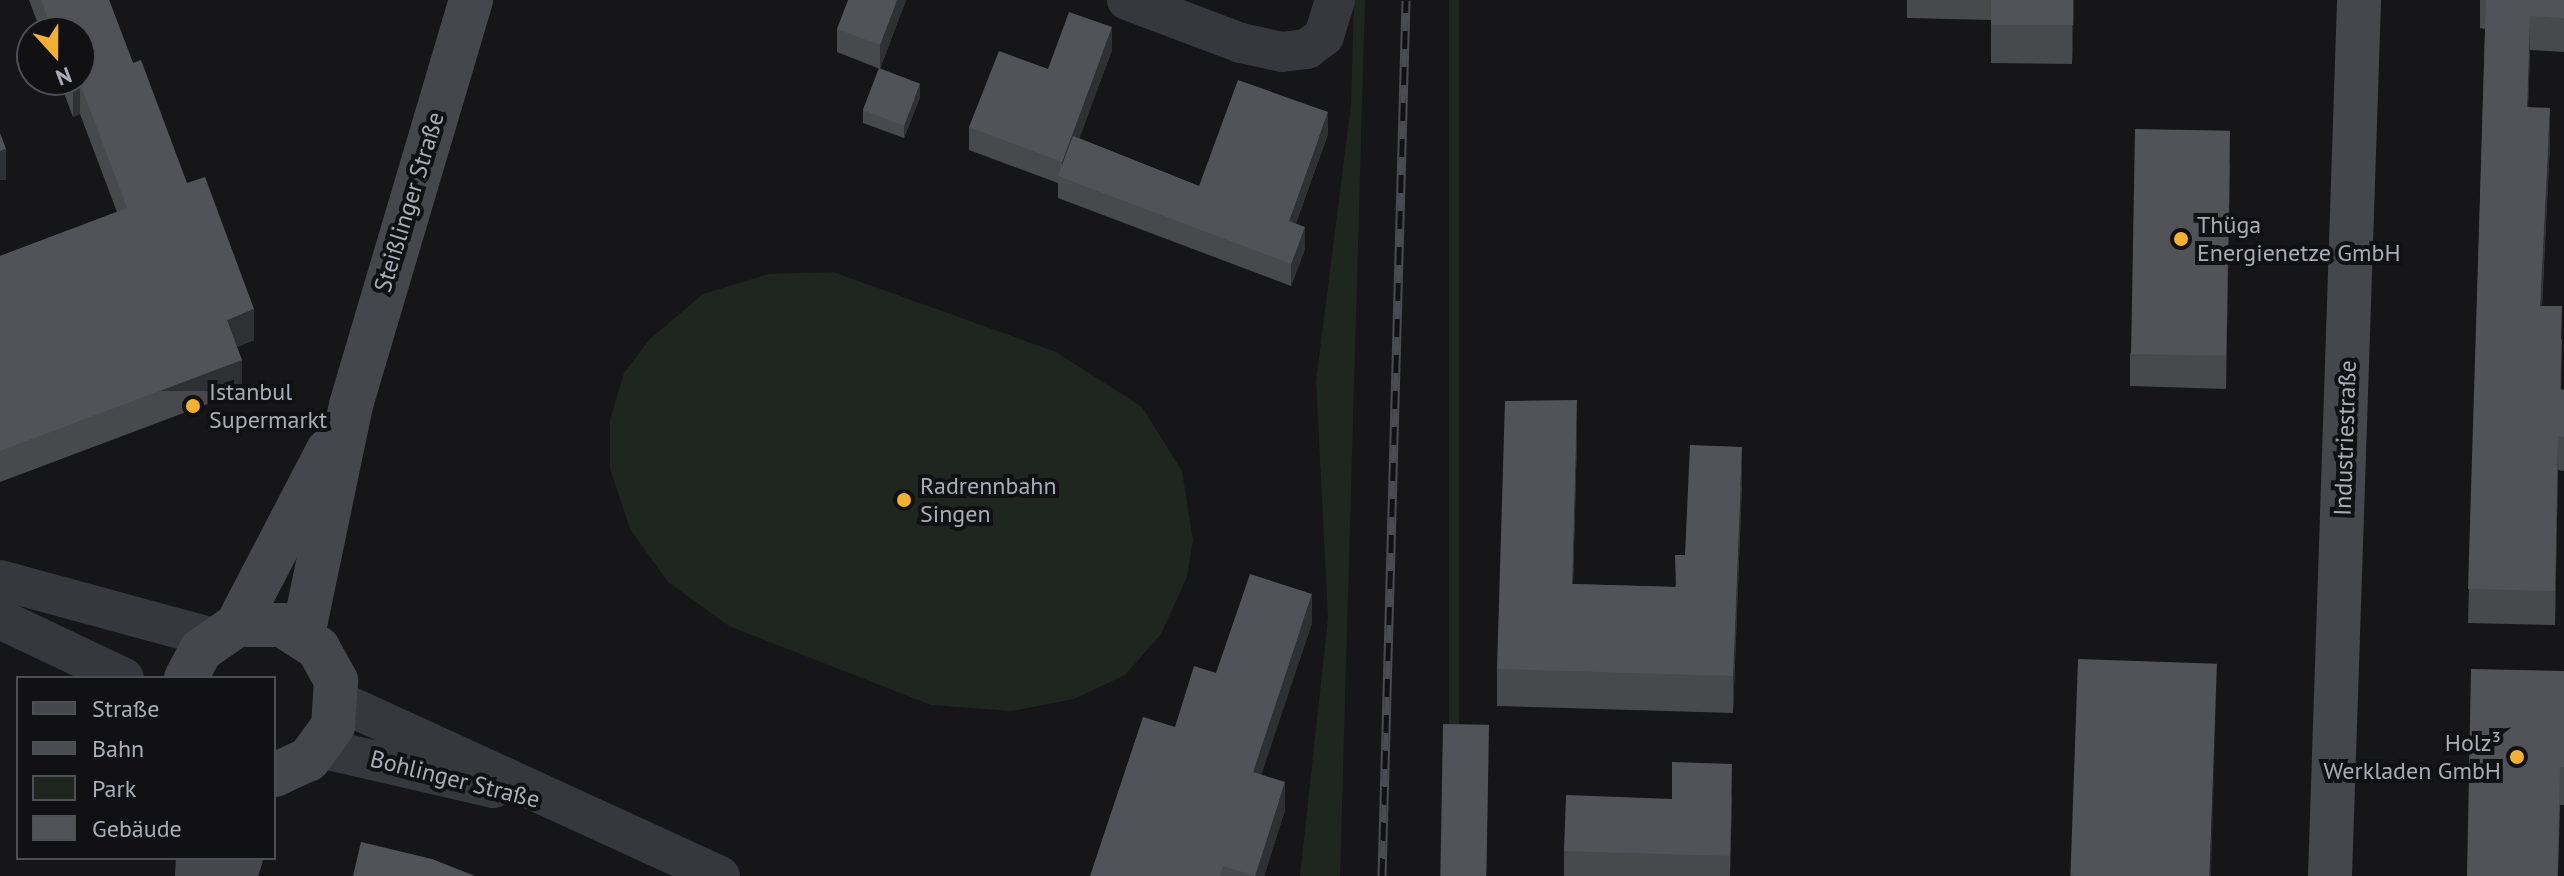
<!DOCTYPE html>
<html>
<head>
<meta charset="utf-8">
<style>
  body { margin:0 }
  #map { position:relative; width:2564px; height:876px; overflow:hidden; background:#161618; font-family:"PT Sans",sans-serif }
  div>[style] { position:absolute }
  .green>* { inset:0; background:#1e261f; transform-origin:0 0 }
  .street>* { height:40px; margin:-20px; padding:0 20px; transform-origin:20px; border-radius:20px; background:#37383d }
  .secondary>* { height:44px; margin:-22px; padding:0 22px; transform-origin:22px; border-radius:22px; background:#45474d }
  .rail>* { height:9px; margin-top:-4.5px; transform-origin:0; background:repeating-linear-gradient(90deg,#111113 0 18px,#4a4c52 0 36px); box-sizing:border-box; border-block:2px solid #4a4c52 }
  .wall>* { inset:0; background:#47494d }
  .shaded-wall>* { inset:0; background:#2f3033; transform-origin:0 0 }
  .building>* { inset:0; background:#525359; transform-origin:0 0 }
  .dots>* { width:22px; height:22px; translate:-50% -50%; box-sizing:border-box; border:4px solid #111113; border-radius:50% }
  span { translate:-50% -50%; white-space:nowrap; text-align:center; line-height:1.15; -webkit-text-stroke:8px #111113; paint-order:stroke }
  .street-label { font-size:24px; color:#a8adb8 }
  .poi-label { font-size:24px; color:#a8adb8 }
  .left { translate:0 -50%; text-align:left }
  .right { translate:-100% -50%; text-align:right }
  .legend { position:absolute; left:16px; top:676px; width:260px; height:184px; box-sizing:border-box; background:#111113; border:2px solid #4d4f55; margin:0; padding:10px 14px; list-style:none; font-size:24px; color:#a8adb8 }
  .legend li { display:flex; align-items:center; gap:16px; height:40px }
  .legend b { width:40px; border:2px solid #4d4f55 }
  .north { position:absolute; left:16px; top:16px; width:80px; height:80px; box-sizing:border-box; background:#111113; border:2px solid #4d4f55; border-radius:50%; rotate:159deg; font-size:22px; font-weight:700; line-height:32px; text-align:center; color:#a8adb8 }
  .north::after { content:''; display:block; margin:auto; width:28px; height:36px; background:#f2b134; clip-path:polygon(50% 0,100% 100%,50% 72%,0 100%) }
</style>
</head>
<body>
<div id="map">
  <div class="green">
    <i style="clip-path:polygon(1354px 0,1365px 0,1340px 876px,1300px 876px,1328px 618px,1316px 381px,1351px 105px)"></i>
    <i style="left:1449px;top:0;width:10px;height:876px"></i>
    <i style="clip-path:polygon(833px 272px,1056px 352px,1142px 407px,1182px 471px,1193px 540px,1187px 577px,1161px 634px,1125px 675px,1074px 699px,1012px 711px,931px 705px,729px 626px,668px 582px,630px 529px,610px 469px,610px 420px,624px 373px,650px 339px,703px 294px,769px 274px)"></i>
  </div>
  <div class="street">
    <i style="left:1127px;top:0;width:122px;rotate:20.7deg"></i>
    <i style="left:1241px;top:43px;width:42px;rotate:12.4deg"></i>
    <i style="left:1282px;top:52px;width:25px;rotate:-7deg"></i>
    <i style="left:1307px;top:49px;width:21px;rotate:-37deg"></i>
    <i style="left:1324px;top:36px;width:38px;rotate:-73deg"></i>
    <i style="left:0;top:580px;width:221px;rotate:15.2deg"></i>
    <i style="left:0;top:619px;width:137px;rotate:25.4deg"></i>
    <i style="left:338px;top:701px;width:420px;rotate:24.6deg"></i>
    <i style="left:320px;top:748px;width:178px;rotate:13deg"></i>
  </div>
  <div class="secondary">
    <i style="left:237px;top:625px;width:197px;rotate:-62.5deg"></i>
    <i style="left:303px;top:635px;width:235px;rotate:-78.2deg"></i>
    <i style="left:351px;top:405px;width:422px;rotate:-73.5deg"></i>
    <i style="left:186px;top:678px;width:32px;rotate:-62deg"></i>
    <i style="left:201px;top:650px;width:44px;rotate:-34.8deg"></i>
    <i style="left:237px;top:625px;width:45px"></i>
    <i style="left:282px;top:625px;width:43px;rotate:32.6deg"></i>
    <i style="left:318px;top:648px;width:38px;rotate:61deg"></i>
    <i style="left:336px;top:681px;width:45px;rotate:93.8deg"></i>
    <i style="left:333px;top:726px;width:41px;rotate:126deg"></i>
    <i style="left:309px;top:759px;width:38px;rotate:155deg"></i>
    <i style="left:197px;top:876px;width:18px;rotate:-87deg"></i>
    <i style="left:235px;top:876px;width:19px;rotate:-72deg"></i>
    <i style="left:2330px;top:876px;width:876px;rotate:-88.1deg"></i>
  </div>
  <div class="rail">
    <i style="left:1382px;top:876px;width:876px;rotate:-88.43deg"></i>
  </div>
  <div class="wall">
    <i style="clip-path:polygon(29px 0,109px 0,133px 63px,187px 183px,254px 340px,237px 347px,242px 391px,0 482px,0 256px,117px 212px,80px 114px,73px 117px,59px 80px,80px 80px,80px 32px,41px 32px)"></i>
    <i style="clip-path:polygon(906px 0,880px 69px,837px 52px,837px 29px)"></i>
    <i style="clip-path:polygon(1907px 0,2074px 0,2072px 64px,1991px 63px,1991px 20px,1907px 18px)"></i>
    <i style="clip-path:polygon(2480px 0,2564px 0,2564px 52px,2530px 50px,2528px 107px,2550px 142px,2542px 306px,2562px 340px,2561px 390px,2564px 390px,2564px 471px,2558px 470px,2555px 625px,2468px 623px,2485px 29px,2480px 28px)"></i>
    <i style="clip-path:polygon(1112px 50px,1079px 138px,1199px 186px,1328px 134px,1296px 223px,1305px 249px,1291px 286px,1058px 198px,1058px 183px,969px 150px,969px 127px,1048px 69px)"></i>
    <i style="clip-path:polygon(920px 97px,904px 138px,863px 123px,863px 110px)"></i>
    <i style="clip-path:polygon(2230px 163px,2226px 389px,2130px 386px,2130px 354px)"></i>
    <i style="clip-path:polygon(1577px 437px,1573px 584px,1675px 587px,1685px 555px,1742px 484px,1733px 713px,1497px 706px,1497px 669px)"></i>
    <i style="clip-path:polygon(1312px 623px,1261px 774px,1285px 810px,1264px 876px,1090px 876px,1175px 727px,1216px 673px)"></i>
    <i style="clip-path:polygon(2564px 671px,2564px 805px,2560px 805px,2558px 876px,2467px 876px)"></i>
    <i style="clip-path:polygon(1732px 796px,1730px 876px,1564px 876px,1564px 851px,1672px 799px)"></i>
  </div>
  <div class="shaded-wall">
    <i style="clip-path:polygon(897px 0,906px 0,880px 69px,880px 45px)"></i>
    <i style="clip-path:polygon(2073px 0,2074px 0,2072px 64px,2072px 26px)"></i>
    <i style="clip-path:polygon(2530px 16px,2530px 50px,2527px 141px,2527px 107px)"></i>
    <i style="clip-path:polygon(1112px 27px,1112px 50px,1065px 178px,1062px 177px,1062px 162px)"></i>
    <i style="clip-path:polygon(80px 83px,80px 114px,73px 117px,73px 86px)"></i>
    <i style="clip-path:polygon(920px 84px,920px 97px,904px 138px,904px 126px)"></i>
    <i style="clip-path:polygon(2550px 108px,2550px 142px,2540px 340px,2540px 306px)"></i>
    <i style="clip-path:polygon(1328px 112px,1328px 134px,1289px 242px,1289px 221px)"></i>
    <i style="clip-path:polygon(2230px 131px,2230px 163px,2226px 389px,2226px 357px)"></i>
    <i style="left:6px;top:149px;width:31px;height:6px;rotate:90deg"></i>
    <i style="clip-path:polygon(1305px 227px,1305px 249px,1291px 286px,1291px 264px)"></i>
    <i style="clip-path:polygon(254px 309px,254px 340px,227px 351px,227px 320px)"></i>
    <i style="left:242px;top:360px;width:31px;height:259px;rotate:90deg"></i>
    <i style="clip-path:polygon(1577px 400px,1577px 437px,1572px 621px,1572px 584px)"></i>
    <i style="clip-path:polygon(2558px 436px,2558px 470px,2555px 625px,2555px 591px)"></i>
    <i style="clip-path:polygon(1742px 447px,1742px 484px,1733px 713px,1733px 676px)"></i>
    <i style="clip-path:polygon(1312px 594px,1312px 623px,1253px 800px,1253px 772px)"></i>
    <i style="clip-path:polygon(2217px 663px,2211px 876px,2210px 876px)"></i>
    <i style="clip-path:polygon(1489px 725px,1486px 876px,1485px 876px)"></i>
    <i style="clip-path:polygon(1732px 764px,1732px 796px,1730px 876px,1730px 856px)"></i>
    <i style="clip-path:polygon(1285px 782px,1285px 810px,1264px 876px,1255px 876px)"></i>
  </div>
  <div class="building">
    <i style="clip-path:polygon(41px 0,109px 0,133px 63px,141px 60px,187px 183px,205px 177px,254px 309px,227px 320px,242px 360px,0 451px,0 256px,127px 208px,80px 83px,73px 86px,71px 80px,80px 80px,80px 32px,53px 32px)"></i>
    <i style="clip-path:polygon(848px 0,897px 0,880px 45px,837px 29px)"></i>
    <i style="left:1991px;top:0;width:82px;height:25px"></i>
    <i style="clip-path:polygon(2486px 0,2564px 0,2564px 18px,2530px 16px,2527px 107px,2550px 108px,2540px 306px,2562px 306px,2560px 389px,2564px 390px,2564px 437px,2558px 436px,2555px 591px,2468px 589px)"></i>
    <i style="clip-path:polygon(1069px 12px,1112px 27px,1062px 162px,969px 127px,999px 51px,1048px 69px)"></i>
    <i style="left:879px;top:68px;width:44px;height:45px;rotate:21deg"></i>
    <i style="clip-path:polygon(1238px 80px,1328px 112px,1289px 221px,1305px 227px,1291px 264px,1058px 176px,1073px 136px,1199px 186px)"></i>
    <i style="left:2135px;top:129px;width:95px;height:225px;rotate:1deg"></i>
    <i style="clip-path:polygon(0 133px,6px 149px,0 151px)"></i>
    <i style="clip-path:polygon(1577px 400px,1572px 584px,1676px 587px,1675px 555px,1685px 555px,1690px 445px,1742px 447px,1733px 676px,1497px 669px,1505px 401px)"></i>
    <i style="clip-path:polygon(1250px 574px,1312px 594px,1253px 772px,1285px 782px,1255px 876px,1223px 866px,1220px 876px,1090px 876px,1143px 717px,1175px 727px,1194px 666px,1216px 673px)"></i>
    <i style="left:2078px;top:659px;width:139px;height:217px;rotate:2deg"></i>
    <i style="clip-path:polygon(2471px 669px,2564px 671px,2564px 767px,2560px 767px,2557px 876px,2467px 876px)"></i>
    <i style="left:1443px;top:724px;width:46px;height:152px;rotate:1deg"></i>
    <i style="clip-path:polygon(1672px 762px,1732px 764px,1730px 856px,1564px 851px,1566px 795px,1672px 799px)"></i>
    <i style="clip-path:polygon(361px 842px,432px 859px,475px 876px,353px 876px)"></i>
  </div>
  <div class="dots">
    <i style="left:2181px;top:239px;background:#f2b134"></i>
    <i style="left:193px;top:406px;background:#f2b134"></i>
    <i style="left:904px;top:500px;background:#f2b134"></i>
    <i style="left:2517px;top:757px;background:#f2b134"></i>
  </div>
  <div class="street-label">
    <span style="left:409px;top:202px;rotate:-73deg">Steißlinger Straße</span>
    <span style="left:2345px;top:438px;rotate:-88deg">Industriestraße</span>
    <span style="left:455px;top:779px;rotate:14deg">Bohlinger Straße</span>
  </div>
  <div class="poi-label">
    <span class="left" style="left:2197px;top:239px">Thüga<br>Energienetze GmbH</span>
    <span class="left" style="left:209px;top:406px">Istanbul<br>Supermarkt</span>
    <span class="left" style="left:920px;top:500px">Radrennbahn<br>Singen</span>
    <span class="right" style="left:2501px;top:757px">Holz³<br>Werkladen GmbH</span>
  </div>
  <ul class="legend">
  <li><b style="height:10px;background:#45474d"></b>Straße</li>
  <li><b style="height:10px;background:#4a4c52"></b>Bahn</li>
  <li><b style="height:22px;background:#1e261f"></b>Park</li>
  <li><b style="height:22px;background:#525359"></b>Gebäude</li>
  </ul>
  <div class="north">N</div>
</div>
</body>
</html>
